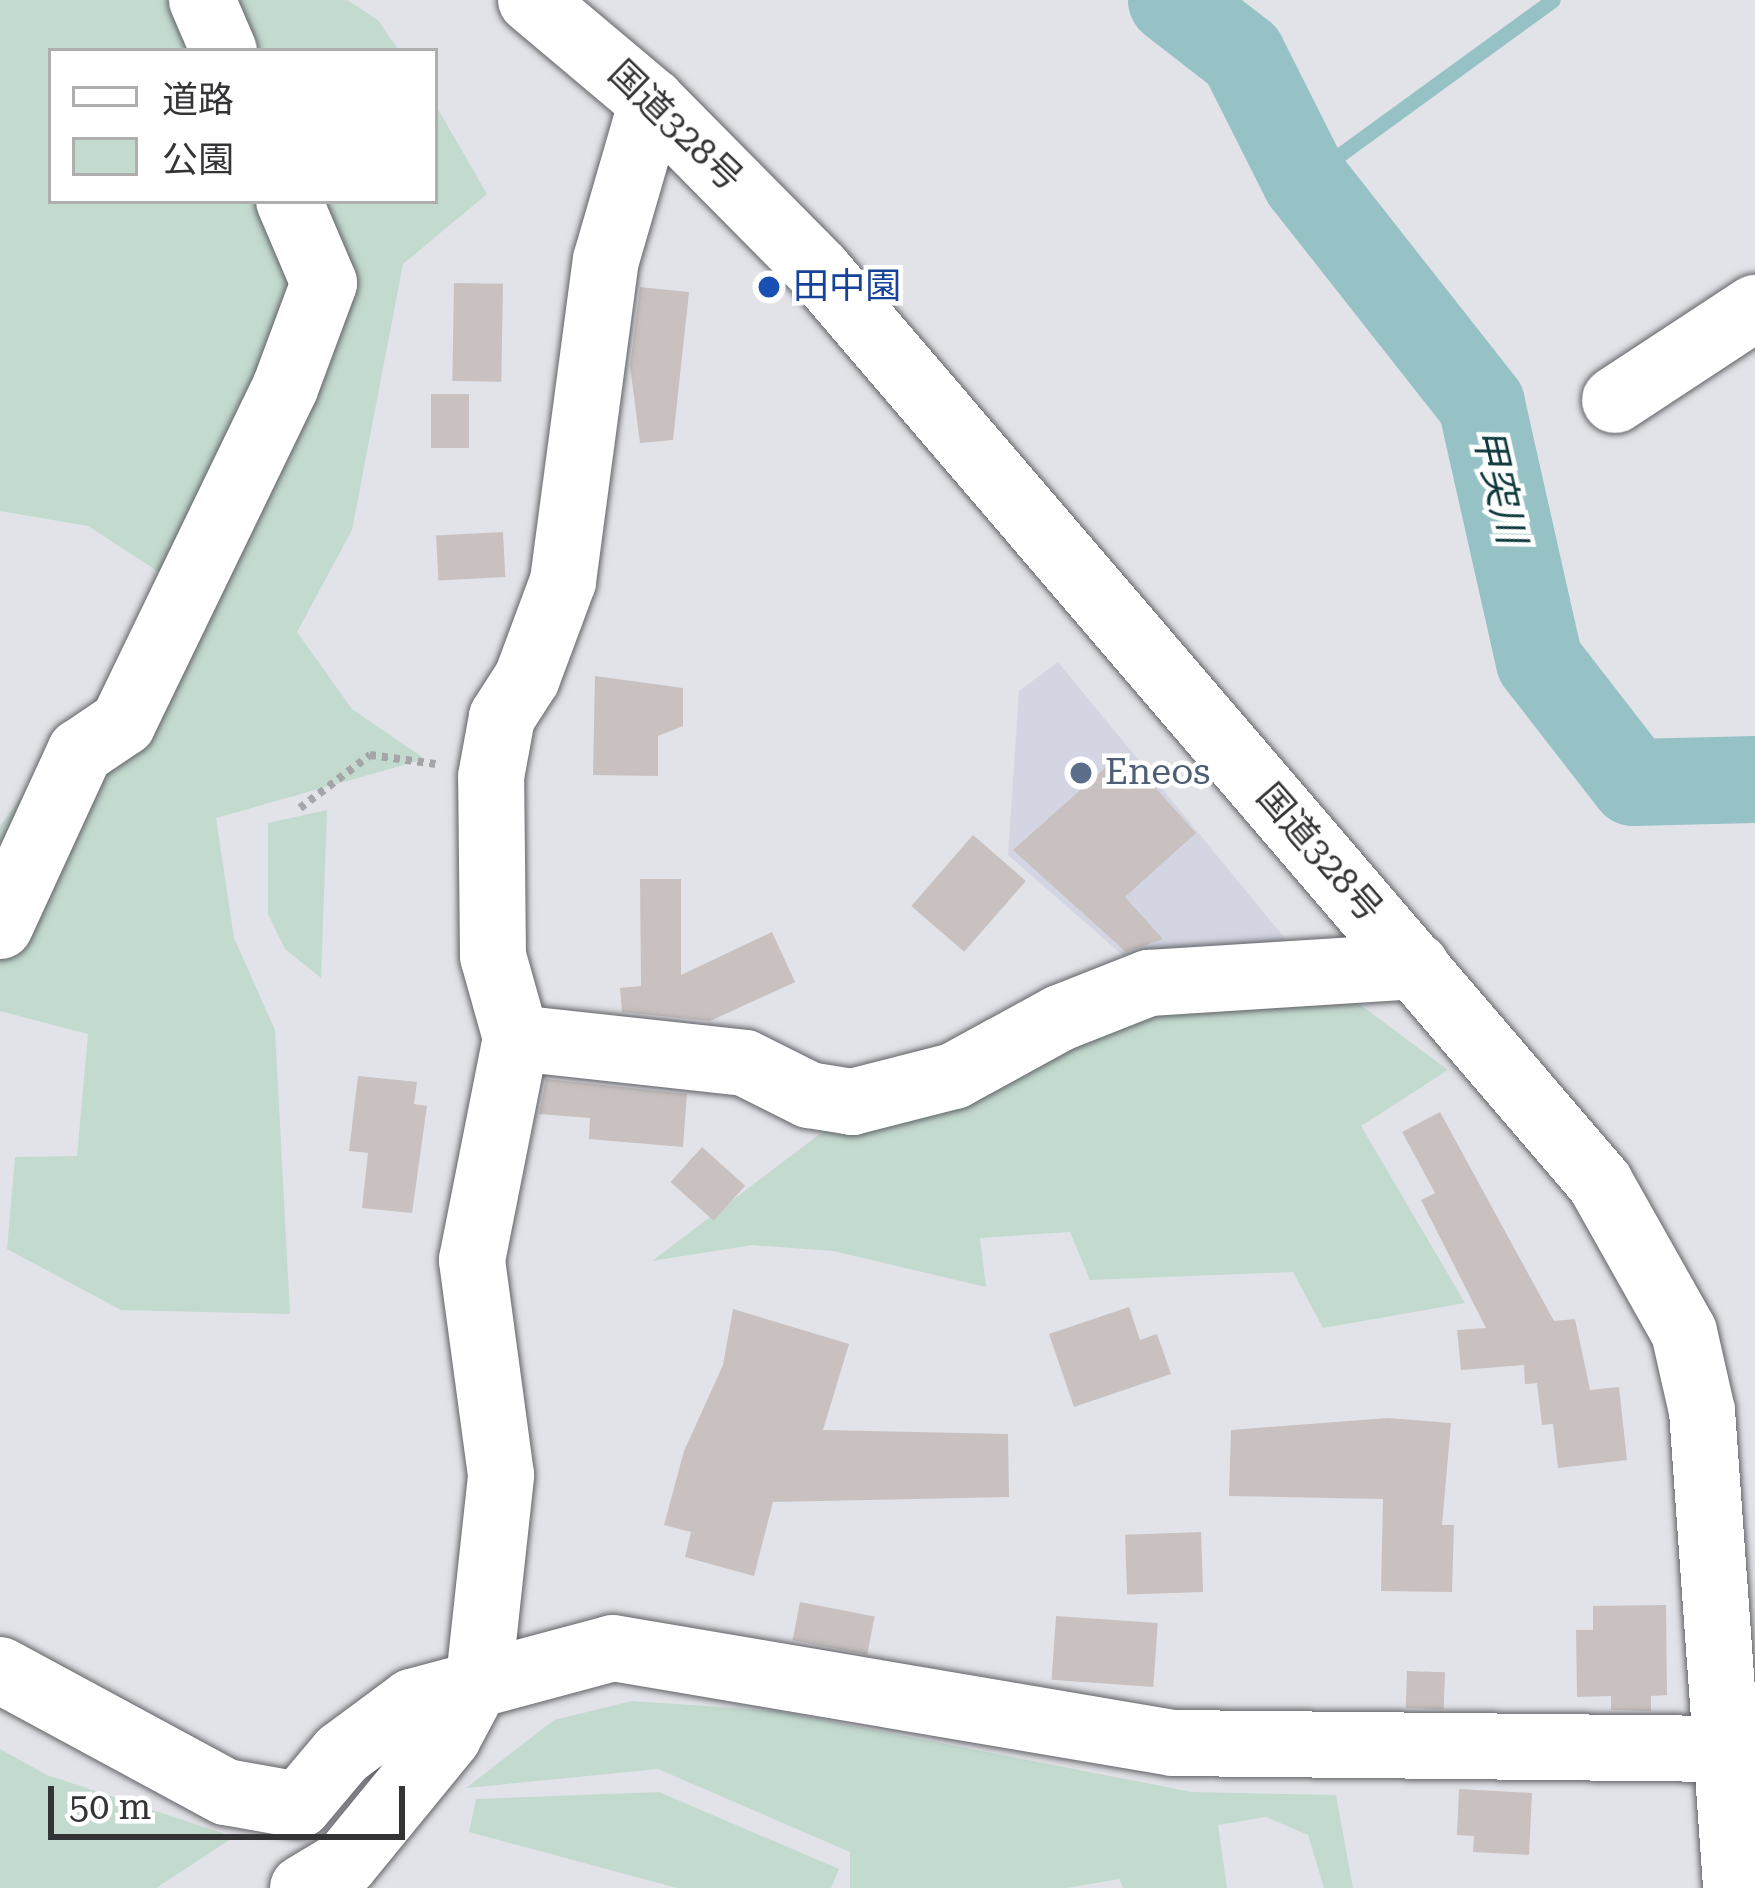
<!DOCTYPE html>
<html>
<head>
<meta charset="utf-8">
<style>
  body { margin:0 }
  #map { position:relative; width:1755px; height:1888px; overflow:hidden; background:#e2e3e8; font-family:"Roboto Serif","Noto Sans JP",serif }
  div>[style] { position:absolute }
  .built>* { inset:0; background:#d3d6e2 }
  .green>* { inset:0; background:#c3dacf }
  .stream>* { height:15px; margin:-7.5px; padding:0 7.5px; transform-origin:7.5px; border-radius:7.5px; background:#96c2c5 }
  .river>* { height:87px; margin:-43.5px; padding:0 43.5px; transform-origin:43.5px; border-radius:43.5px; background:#96c2c5 }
  .building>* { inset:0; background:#c8c1c0; transform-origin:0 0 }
  .path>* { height:8px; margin-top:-4px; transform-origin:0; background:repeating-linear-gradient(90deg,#a4a4a9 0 6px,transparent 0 12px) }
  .roads { filter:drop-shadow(0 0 3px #616267) drop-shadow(0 0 3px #616267) }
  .minor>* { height:66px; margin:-33px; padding:0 33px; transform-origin:33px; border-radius:33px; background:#fff }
  .highway>* { height:66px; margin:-33px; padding:0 33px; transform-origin:33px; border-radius:33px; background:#fff }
  .dots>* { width:33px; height:33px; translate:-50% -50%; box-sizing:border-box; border:6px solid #fff; border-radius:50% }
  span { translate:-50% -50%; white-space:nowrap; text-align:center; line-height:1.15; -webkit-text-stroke:9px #fff; paint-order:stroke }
  .street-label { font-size:36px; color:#343437 }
  .transit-label { font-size:36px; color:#164399 }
  .left { translate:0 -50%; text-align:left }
  .service-label { font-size:36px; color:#4e5e75 }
  .water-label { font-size:39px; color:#0f3a3d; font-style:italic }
  .legend { position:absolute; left:48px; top:48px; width:390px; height:156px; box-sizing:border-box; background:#fff; border:3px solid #aeaeaf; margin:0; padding:15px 21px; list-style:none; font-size:36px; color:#343437 }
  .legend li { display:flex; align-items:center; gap:24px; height:60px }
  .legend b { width:60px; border:3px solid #aeaeaf }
  .scale { position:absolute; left:48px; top:1786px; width:357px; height:54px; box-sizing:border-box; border:6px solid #343437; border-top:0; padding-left:15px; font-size:36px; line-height:42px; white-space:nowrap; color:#343437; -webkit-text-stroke:9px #fff; paint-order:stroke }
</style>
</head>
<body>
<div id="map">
  <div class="built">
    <i style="clip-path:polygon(1058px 662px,1302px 959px,1143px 973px,1008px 855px,1019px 691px)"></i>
  </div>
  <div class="green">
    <i style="clip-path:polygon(0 0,347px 0,378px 20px,399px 51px,51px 51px,51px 201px,435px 201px,435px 104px,487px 194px,403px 264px,352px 530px,297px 632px,352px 709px,425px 759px,216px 818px,234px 938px,275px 1030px,290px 1314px,121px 1310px,7px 1249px,15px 1157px,77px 1156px,88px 1034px,0 1011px,0 826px,179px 585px,88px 526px,0 511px)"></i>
    <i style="clip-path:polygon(327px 810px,321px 978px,285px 949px,268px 914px,268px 823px)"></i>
    <i style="clip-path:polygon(1177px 995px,1350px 997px,1448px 1070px,1361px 1126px,1465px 1303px,1323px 1328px,1293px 1272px,1090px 1280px,1070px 1232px,980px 1238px,986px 1287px,833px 1251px,752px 1245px,652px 1261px,845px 1115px)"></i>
    <i style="clip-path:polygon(632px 1701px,777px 1711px,1192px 1792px,1336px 1795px,1353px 1888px,1324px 1888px,1308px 1835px,1266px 1817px,1218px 1825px,1227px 1888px,1123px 1888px,1119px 1879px,1067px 1888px,850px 1888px,850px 1852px,658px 1769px,466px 1788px,554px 1720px)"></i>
    <i style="clip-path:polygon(0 1749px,47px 1775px,234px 1837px,156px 1888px,0 1888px)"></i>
    <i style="clip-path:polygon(659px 1792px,839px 1869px,831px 1888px,677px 1888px,469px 1832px,476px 1799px)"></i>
  </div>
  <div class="stream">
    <i style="left:1305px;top:180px;width:306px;rotate:-36deg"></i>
  </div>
  <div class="river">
    <i style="left:1171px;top:0;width:90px;rotate:37.8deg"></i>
    <i style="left:1242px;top:55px;width:140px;rotate:63.3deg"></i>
    <i style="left:1305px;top:180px;width:285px;rotate:51.8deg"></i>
    <i style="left:1481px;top:404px;width:263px;rotate:77.3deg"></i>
    <i style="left:1539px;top:661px;width:153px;rotate:52.2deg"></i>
    <i style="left:1633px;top:782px;width:122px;rotate:-1.4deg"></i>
  </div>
  <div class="building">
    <i style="left:454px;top:283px;width:49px;height:98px;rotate:1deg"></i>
    <i style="clip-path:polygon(640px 287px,689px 292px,673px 440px,640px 443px,630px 366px)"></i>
    <i style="left:431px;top:394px;width:38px;height:54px"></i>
    <i style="left:503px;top:532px;width:45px;height:67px;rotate:87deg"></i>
    <i style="clip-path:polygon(595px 676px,683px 688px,683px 726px,658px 736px,658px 776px,593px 775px)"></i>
    <i style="clip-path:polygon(1123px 752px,1196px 833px,1125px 897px,1163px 939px,1126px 952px,1013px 850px)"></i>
    <i style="left:973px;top:835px;width:70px;height:94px;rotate:41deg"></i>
    <i style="clip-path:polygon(640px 879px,681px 879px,681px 975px,772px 932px,795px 982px,710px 1021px,622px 1012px,620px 988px,641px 986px)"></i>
    <i style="clip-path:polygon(358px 1076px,417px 1082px,414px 1104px,427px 1106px,412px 1213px,362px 1208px,368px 1153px,349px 1151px)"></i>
    <i style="clip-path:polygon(546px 1079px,687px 1094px,683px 1147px,589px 1139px,590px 1118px,539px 1114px)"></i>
    <i style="clip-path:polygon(1440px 1112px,1554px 1321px,1575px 1319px,1590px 1390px,1619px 1387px,1627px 1460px,1558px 1468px,1553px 1424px,1542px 1425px,1537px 1383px,1525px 1384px,1524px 1365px,1461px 1370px,1457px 1330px,1486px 1328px,1421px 1200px,1435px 1193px,1402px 1132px)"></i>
    <i style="left:702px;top:1147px;width:58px;height:47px;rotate:42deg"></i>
    <i style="clip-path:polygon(1129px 1307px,1140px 1340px,1157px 1334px,1171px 1374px,1074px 1407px,1049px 1334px)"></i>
    <i style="clip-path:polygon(733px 1309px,849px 1344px,823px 1430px,1008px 1434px,1009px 1497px,773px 1502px,754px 1576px,685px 1557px,691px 1532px,664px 1525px,684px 1451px,723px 1365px)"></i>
    <i style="clip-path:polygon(1388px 1418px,1451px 1423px,1442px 1525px,1454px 1525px,1452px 1592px,1381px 1591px,1383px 1499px,1229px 1496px,1231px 1430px)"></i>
    <i style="left:1201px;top:1532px;width:60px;height:76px;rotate:88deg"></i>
    <i style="left:800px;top:1602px;width:76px;height:39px;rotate:11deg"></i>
    <i style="clip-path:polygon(1666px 1605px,1667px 1695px,1651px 1696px,1651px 1711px,1611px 1710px,1611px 1696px,1577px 1697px,1576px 1630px,1593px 1630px,1593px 1606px)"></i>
    <i style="left:1056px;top:1616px;width:102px;height:64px;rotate:4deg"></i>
    <i style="left:1407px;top:1671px;width:38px;height:37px;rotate:2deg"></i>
    <i style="clip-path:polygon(1459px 1789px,1532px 1793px,1529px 1855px,1473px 1852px,1474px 1836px,1457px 1835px)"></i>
  </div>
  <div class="path">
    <i style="left:300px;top:808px;width:88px;rotate:-37.1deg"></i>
    <i style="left:370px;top:755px;width:67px;rotate:7.8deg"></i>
  </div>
  <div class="roads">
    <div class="minor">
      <i style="left:202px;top:0;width:56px;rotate:66.7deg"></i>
      <i style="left:1615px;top:400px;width:168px;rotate:-33.3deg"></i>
      <i style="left:0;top:926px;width:192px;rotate:-65.3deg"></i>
      <i style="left:80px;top:752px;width:52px;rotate:-34deg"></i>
      <i style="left:123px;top:723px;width:372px;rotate:-64.2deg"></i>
      <i style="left:285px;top:388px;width:112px;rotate:-69.6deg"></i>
      <i style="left:324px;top:283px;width:89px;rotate:-113.1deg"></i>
      <i style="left:516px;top:1038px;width:230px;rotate:6.2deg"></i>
      <i style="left:745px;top:1063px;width:72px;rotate:26.6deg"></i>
      <i style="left:809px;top:1095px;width:44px;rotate:9.2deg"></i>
      <i style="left:852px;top:1102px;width:105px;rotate:-14.3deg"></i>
      <i style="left:954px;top:1076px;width:121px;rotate:-28.7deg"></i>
      <i style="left:1060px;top:1018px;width:96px;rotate:-21.5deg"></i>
      <i style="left:1149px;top:983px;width:268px;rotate:-3.6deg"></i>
      <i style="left:0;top:1670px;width:257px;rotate:28.4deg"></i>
      <i style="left:226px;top:1792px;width:74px;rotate:10.1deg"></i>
      <i style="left:299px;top:1805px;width:67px;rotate:-49.9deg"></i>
      <i style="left:342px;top:1754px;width:87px;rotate:-36.6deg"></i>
      <i style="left:412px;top:1702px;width:208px;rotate:-15deg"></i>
      <i style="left:613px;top:1648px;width:568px;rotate:9.63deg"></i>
      <i style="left:1173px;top:1743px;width:556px;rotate:0.62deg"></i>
      <i style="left:303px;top:1888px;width:49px;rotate:-30.8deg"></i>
      <i style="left:345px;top:1863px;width:163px;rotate:-50.7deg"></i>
      <i style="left:448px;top:1737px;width:66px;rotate:-61.9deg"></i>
      <i style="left:479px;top:1679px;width:205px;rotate:-83.8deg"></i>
      <i style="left:501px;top:1475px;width:217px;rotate:-97.7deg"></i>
      <i style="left:472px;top:1260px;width:226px;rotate:-78.8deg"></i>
      <i style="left:516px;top:1038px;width:85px;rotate:-105.7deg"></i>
      <i style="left:493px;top:956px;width:179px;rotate:-90.6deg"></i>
      <i style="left:491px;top:777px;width:61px;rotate:-79.6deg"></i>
      <i style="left:502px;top:717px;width:46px;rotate:-57.3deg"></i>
      <i style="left:527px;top:678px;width:103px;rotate:-69.6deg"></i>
      <i style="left:563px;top:581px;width:324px;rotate:-82.4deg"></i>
      <i style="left:606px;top:260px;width:165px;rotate:-73.8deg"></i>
    </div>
    <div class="highway">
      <i style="left:531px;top:0;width:158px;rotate:40.1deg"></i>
      <i style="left:652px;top:102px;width:238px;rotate:45.3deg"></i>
      <i style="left:819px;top:271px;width:1201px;rotate:49.42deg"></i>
      <i style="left:1600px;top:1183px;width:171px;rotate:60.6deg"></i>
      <i style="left:1684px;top:1332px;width:81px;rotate:77.2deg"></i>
      <i style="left:1702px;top:1411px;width:478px;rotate:85.9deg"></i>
    </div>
  </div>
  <div class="dots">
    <i style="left:769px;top:287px;background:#1a4fb4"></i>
    <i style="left:1081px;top:773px;background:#5c6f8a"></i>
  </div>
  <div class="street-label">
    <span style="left:675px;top:126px;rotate:44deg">国道328号</span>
    <span style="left:1319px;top:853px;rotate:49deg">国道328号</span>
  </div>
  <div class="transit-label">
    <span class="left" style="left:793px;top:287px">田中園</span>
  </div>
  <div class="service-label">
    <span class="left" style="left:1105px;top:773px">Eneos</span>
  </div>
  <div class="water-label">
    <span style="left:1499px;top:486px;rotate:77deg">甲突川</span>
  </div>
  <ul class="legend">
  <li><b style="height:15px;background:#fff"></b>道路</li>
  <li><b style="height:33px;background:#c3dacf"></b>公園</li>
  </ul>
  <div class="scale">50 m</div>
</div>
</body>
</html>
